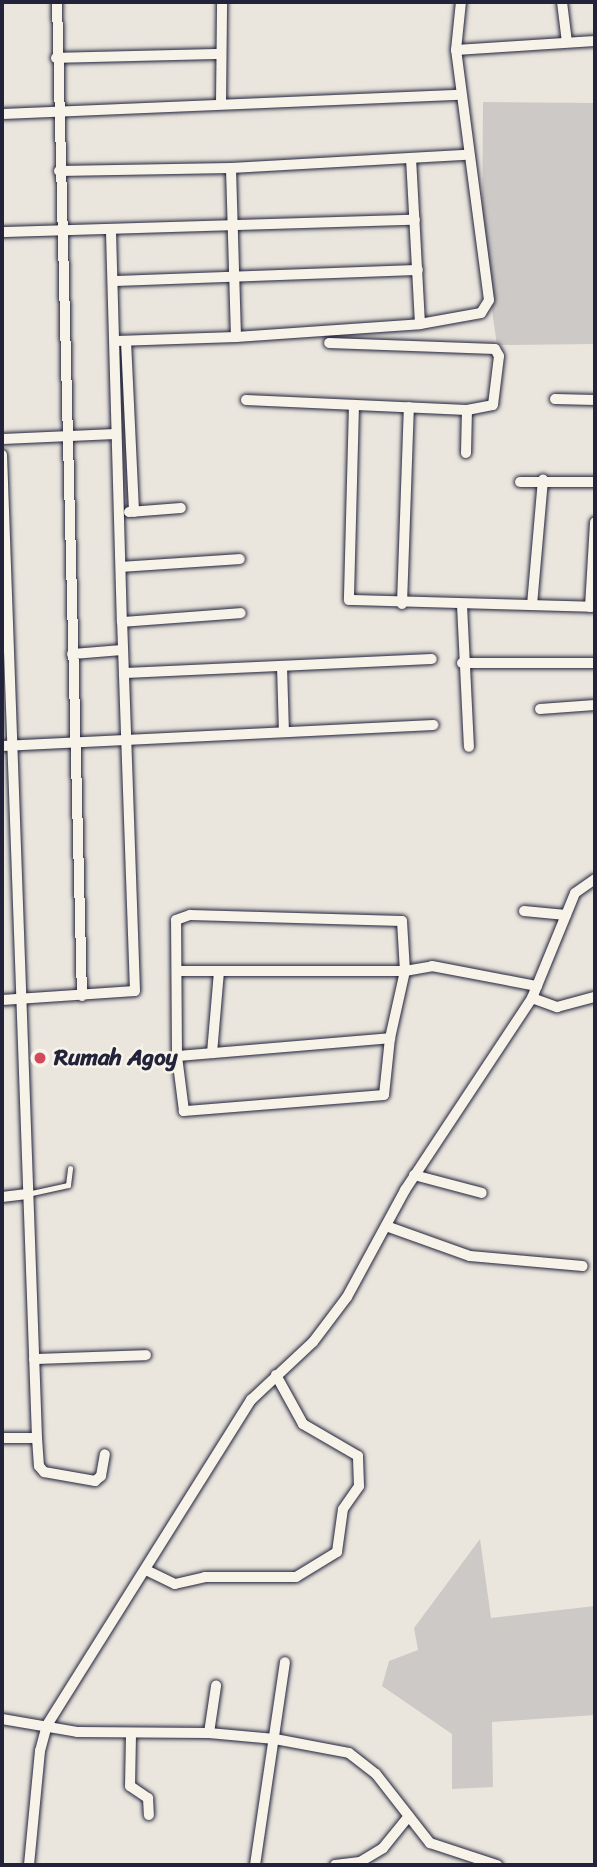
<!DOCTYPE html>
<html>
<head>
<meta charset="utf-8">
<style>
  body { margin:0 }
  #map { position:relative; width:597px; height:1867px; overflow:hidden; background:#eae6de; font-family:Sriracha,sans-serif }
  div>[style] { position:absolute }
  .green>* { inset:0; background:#cdc9c6 }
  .roads { filter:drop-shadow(0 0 2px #22223b) drop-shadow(0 0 2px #22223b) }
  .service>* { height:5px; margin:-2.5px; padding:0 2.5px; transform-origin:2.5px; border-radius:2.5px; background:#f7f3e8 }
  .minor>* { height:10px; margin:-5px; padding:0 5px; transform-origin:5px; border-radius:5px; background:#f7f3e8 }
  .dots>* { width:19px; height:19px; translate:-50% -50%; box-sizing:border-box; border:4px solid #f7f3e8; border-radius:50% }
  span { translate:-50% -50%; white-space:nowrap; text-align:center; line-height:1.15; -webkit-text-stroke:5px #f7f3e8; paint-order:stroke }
  .poi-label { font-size:23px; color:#22223b; font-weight:700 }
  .left { translate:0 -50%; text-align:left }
  .frame { position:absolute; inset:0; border:4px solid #22223b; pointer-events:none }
</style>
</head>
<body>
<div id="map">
  <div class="green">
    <i style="clip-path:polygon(483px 102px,595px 103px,595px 344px,497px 345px,482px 242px)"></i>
    <i style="clip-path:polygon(480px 1539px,491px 1618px,595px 1606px,595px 1715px,492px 1722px,493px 1787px,452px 1789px,452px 1734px,382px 1686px,389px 1661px,418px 1650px,414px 1628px)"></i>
  </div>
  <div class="roads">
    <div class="service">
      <i style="left:27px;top:1194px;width:42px;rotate:-12.4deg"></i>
      <i style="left:68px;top:1185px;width:17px;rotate:-83deg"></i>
    </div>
    <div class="minor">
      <i style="left:57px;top:2px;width:994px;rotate:88.56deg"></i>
      <i style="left:562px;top:2px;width:39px;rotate:83deg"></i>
      <i style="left:456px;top:50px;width:139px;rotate:-3.7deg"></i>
      <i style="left:56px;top:58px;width:165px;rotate:-1.4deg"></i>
      <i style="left:221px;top:104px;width:102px;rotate:-89.4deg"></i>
      <i style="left:2px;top:114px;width:459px;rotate:-2.4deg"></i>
      <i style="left:59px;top:171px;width:172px;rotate:-1deg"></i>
      <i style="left:231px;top:168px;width:236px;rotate:-3.2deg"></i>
      <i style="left:2px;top:232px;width:413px;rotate:-1.7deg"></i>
      <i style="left:111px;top:232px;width:390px;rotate:88.4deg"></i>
      <i style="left:114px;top:281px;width:304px;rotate:-2.1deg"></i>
      <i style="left:420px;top:324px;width:62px;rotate:-10.2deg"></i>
      <i style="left:481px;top:313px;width:15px;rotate:-58deg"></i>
      <i style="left:489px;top:300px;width:252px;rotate:-97.5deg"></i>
      <i style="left:456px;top:50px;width:48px;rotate:-84.1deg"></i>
      <i style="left:236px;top:337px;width:184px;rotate:-4deg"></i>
      <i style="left:420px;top:324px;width:165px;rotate:-93.1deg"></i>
      <i style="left:116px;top:341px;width:120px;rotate:-1.9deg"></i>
      <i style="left:236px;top:337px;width:169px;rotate:-91.7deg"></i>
      <i style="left:126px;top:341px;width:171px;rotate:87.3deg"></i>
      <i style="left:555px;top:399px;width:40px;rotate:1.4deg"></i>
      <i style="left:246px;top:400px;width:221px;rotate:2.6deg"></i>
      <i style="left:467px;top:410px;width:26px;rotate:-11deg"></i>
      <i style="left:493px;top:405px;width:49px;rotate:-83deg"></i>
      <i style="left:499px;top:356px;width:8px;rotate:-120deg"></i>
      <i style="left:495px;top:349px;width:166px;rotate:-177.9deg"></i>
      <i style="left:354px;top:405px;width:195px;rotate:91.5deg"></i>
      <i style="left:349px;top:600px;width:246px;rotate:1.6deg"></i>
      <i style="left:2px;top:439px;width:114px;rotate:-2.5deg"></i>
      <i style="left:466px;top:453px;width:43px;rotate:-88.7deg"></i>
      <i style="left:2px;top:455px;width:984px;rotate:87.96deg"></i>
      <i style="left:37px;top:1438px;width:35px;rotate:180deg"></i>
      <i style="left:520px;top:482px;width:75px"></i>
      <i style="left:129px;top:512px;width:52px;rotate:-4.4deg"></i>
      <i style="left:121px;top:567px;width:119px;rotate:-3.8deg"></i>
      <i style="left:402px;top:604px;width:197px;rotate:-88deg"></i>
      <i style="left:462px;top:605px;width:142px;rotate:87.2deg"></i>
      <i style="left:532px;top:605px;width:126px;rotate:-85deg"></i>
      <i style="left:590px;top:607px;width:85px;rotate:-86.6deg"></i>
      <i style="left:72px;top:654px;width:51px;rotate:-4.5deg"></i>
      <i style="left:462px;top:663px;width:133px"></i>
      <i style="left:282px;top:666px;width:66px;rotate:88.3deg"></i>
      <i style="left:125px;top:673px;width:307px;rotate:-2.6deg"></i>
      <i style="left:540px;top:709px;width:55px;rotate:-4.2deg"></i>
      <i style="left:2px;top:746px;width:432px;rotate:-2.8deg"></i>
      <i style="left:524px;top:911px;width:42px;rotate:5.4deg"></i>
      <i style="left:190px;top:915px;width:212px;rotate:1.6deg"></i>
      <i style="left:402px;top:921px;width:50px;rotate:86.6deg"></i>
      <i style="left:405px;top:971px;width:69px;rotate:102.6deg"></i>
      <i style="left:390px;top:1038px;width:57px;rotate:96deg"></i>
      <i style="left:384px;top:1095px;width:201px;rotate:175.4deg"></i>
      <i style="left:184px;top:1111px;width:55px;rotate:-97.3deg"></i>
      <i style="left:177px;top:1056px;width:136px;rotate:-90.4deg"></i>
      <i style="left:176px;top:920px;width:15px;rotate:-20deg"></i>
      <i style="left:178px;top:971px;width:227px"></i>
      <i style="left:405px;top:971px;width:27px;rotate:-10deg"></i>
      <i style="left:432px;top:966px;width:107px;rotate:10.8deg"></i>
      <i style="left:532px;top:998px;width:27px;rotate:20deg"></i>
      <i style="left:557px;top:1007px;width:39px;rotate:-15deg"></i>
      <i style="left:2px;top:1000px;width:133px;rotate:-3.9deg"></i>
      <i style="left:135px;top:991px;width:369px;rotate:-92deg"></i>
      <i style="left:122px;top:622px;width:119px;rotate:-4.3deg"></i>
      <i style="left:212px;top:1053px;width:82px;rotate:-85.1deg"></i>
      <i style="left:177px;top:1056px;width:214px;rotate:-4.8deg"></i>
      <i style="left:414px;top:1175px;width:70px;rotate:14.8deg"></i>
      <i style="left:2px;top:1197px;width:25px;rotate:-7deg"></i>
      <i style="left:386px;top:1226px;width:89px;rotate:19.7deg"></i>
      <i style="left:470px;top:1256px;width:113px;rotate:5.1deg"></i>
      <i style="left:34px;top:1359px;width:112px;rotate:-2deg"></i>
      <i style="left:37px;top:1438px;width:28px;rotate:86deg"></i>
      <i style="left:39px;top:1466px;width:8px;rotate:50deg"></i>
      <i style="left:44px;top:1472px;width:52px;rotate:10deg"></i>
      <i style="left:95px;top:1481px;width:8px;rotate:-40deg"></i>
      <i style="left:101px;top:1476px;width:22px;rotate:-80deg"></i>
      <i style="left:146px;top:1570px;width:32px;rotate:26deg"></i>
      <i style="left:175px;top:1584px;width:31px;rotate:-13deg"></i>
      <i style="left:205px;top:1577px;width:91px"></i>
      <i style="left:296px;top:1577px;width:48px;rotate:-31.4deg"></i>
      <i style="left:337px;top:1552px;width:43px;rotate:-82.1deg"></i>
      <i style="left:343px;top:1509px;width:28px;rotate:-55deg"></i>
      <i style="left:359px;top:1486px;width:30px;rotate:-92deg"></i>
      <i style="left:358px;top:1456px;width:64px;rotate:-149.8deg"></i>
      <i style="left:303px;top:1424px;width:56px;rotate:-118.9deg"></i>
      <i style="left:2px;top:1719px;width:76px;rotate:9.8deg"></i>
      <i style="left:77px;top:1732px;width:132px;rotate:0.4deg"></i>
      <i style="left:209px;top:1733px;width:66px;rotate:5.2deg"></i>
      <i style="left:275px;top:1739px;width:75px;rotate:10.7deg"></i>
      <i style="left:349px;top:1753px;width:34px;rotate:38deg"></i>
      <i style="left:376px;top:1774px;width:88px;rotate:52deg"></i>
      <i style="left:430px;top:1843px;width:71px;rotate:18.2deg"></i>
      <i style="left:209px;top:1733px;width:48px;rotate:-81.5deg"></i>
      <i style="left:131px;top:1735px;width:51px;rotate:91.1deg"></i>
      <i style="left:130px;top:1786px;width:22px;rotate:34deg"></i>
      <i style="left:148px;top:1798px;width:17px;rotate:87deg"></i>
      <i style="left:29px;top:1865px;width:115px;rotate:-84.5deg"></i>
      <i style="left:40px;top:1751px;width:27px;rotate:-75deg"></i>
      <i style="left:47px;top:1725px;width:384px;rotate:-57.9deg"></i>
      <i style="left:251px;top:1400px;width:85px;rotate:-43.1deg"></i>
      <i style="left:313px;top:1342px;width:56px;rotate:-52.9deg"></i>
      <i style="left:347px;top:1297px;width:122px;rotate:-61.5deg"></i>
      <i style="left:405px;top:1190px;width:230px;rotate:-56.5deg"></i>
      <i style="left:532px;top:998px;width:113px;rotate:-67.7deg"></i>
      <i style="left:575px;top:893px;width:24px;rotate:-35deg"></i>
      <i style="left:255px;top:1865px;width:205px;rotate:-81.6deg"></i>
      <i style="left:335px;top:1865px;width:25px;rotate:-7deg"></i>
      <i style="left:360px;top:1862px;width:27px;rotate:-31deg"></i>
      <i style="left:383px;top:1848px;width:41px;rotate:-50.9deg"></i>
    </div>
  </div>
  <div class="dots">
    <i style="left:40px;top:1058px;background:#d1495b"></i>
  </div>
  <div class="poi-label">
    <span class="left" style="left:54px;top:1058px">Rumah Agoy</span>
  </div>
  <div class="frame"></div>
</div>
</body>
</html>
